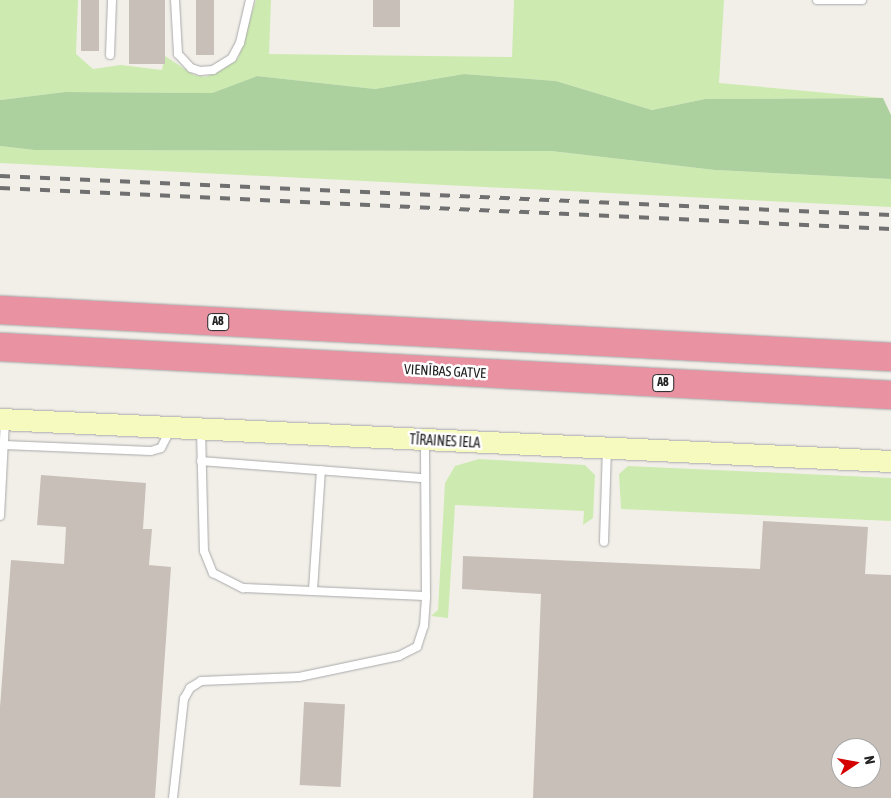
<!DOCTYPE html>
<html>
<head>
<meta charset="utf-8">
<style>
  body { margin:0 }
  #map { position:relative; width:891px; height:798px; overflow:hidden; background:#f2efe9; font-family:"Asap Condensed",sans-serif }
  div>[style] { position:absolute }
  .grass>* { inset:0; background:#cdebb0 }
  .forest>* { inset:0; background:#add19e }
  .building>* { inset:0; background:#c7bfb8; transform-origin:0 0 }
  .roads { filter:drop-shadow(0 0 1px #a9a9a9) drop-shadow(0 0 1px #a9a9a9) }
  .lane>* { height:8px; margin:-4px; padding:0 4px; transform-origin:4px; border-radius:4px; background:#fff }
  .secondary>* { height:21px; margin:-10.5px; padding:0 10.5px; transform-origin:10.5px; border-radius:10.5px; background:#f7fabf }
  .highway>* { height:28px; margin:-14px; padding:0 14px; transform-origin:14px; border-radius:14px; background:#e892a2 }
  .rail>* { height:4px; margin-top:-2px; transform-origin:0; background:repeating-linear-gradient(90deg,#707070 0 10px,transparent 0 20px) }
  span { translate:-50% -50%; white-space:nowrap; text-align:center; line-height:1.15; -webkit-text-stroke:5px #fff; paint-order:stroke }
  .shield-label span { padding:1px 4px; background:#fff; border:1px solid; border-radius:4px; -webkit-text-stroke-width:0 }
  .shield-label { font-size:12px; color:#222; font-weight:700 }
  .street-label { font-size:14px; color:#222 }
  .north { position:absolute; left:831px; top:738px; width:50px; height:50px; box-sizing:border-box; background:#fff; border:1px solid #a7a7a7; border-radius:50%; rotate:78deg; font-size:14px; font-weight:700; line-height:20px; text-align:center; color:#222 }
  .north::after { content:''; display:block; margin:auto; width:18px; height:22px; background:#d40000; clip-path:polygon(50% 0,100% 100%,50% 72%,0 100%) }
</style>
</head>
<body>
<div id="map">
  <div class="grass">
    <i style="clip-path:polygon(0 0,78px 0,76px 54px,93px 69px,121px 65px,162px 70px,165px 56px,194px 75px,206px 77px,238px 59px,256px 0,271px 0,269px 54px,512px 57px,514px 0,724px 0,719px 83px,883px 98px,705px 99px,652px 110px,556px 81px,464px 74px,375px 89px,257px 76px,212px 93px,65px 92px,0 100px)"></i>
    <i style="clip-path:polygon(0 146px,34px 150px,551px 151px,715px 170px,891px 179px,891px 207px,0 163px)"></i>
    <i style="clip-path:polygon(479px 459px,585px 465px,595px 475px,593px 518px,583px 525px,584px 511px,455px 505px,448px 618px,431px 616px,438px 610px,445px 483px,455px 466px)"></i>
    <i style="clip-path:polygon(628px 466px,891px 478px,891px 521px,621px 509px,619px 474px)"></i>
  </div>
  <div class="forest">
    <i style="clip-path:polygon(464px 74px,556px 81px,652px 110px,705px 99px,883px 98px,891px 115px,891px 179px,715px 170px,551px 151px,34px 150px,0 146px,0 100px,65px 92px,212px 93px,257px 76px,375px 89px)"></i>
  </div>
  <div class="building">
    <i style="left:81px;top:0;width:18px;height:51px"></i>
    <i style="left:129px;top:0;width:36px;height:64px"></i>
    <i style="left:196px;top:0;width:18px;height:55px"></i>
    <i style="left:373px;top:0;width:27px;height:27px"></i>
    <i style="clip-path:polygon(41px 475px,146px 483px,143px 529px,152px 529px,149px 565px,171px 567px,155px 798px,0 798px,0 707px,11px 560px,64px 564px,66px 527px,37px 525px)"></i>
    <i style="clip-path:polygon(evenodd,763px 521px,868px 527px,865px 574px,891px 575px,891px 798px,533px 798px,541px 594px,462px 589px,463px 556px,760px 569px,763px 521px,841px 748px,871px 748px,871px 778px,841px 778px,841px 748px)"></i>
    <i style="left:304px;top:702px;width:41px;height:83px;rotate:3deg"></i>
  </div>
  <div class="roads">
    <div class="lane">
      <i style="left:175px;top:0;width:54px;rotate:86.8deg"></i>
      <i style="left:178px;top:54px;width:19px;rotate:47deg"></i>
      <i style="left:191px;top:68px;width:9px;rotate:18deg"></i>
      <i style="left:200px;top:71px;width:13px;rotate:-4deg"></i>
      <i style="left:213px;top:70px;width:22px;rotate:-32deg"></i>
      <i style="left:232px;top:58px;width:17px;rotate:-62deg"></i>
      <i style="left:240px;top:43px;width:44px;rotate:-76.9deg"></i>
      <i style="left:817px;top:0;width:45px"></i>
      <i style="left:110px;top:55px;width:55px;rotate:-87.9deg"></i>
      <i style="left:201px;top:430px;width:121px;rotate:88.6deg"></i>
      <i style="left:204px;top:551px;width:24px;rotate:68deg"></i>
      <i style="left:213px;top:573px;width:34px;rotate:27deg"></i>
      <i style="left:243px;top:588px;width:183px;rotate:2.5deg"></i>
      <i style="left:426px;top:596px;width:154px;rotate:-90.4deg"></i>
      <i style="left:4px;top:445px;width:147px;rotate:2.3deg"></i>
      <i style="left:151px;top:451px;width:10px;rotate:-17deg"></i>
      <i style="left:161px;top:448px;width:20px;rotate:-63deg"></i>
      <i style="left:201px;top:461px;width:223px;rotate:4.4deg"></i>
      <i style="left:0;top:516px;width:95px;rotate:-87deg"></i>
      <i style="left:604px;top:542px;width:93px;rotate:-88.2deg"></i>
      <i style="left:313px;top:590px;width:120px;rotate:-86.2deg"></i>
      <i style="left:173px;top:798px;width:100px;rotate:-83.7deg"></i>
      <i style="left:184px;top:699px;width:13px;rotate:-61deg"></i>
      <i style="left:190px;top:688px;width:13px;rotate:-32deg"></i>
      <i style="left:201px;top:681px;width:98px;rotate:-2.3deg"></i>
      <i style="left:299px;top:677px;width:102px;rotate:-11.9deg"></i>
      <i style="left:399px;top:656px;width:20px;rotate:-27deg"></i>
      <i style="left:417px;top:647px;width:22px;rotate:-72deg"></i>
      <i style="left:424px;top:626px;width:30px;rotate:-86deg"></i>
    </div>
    <div class="secondary">
      <i style="left:0;top:419px;width:892px;rotate:2.7deg"></i>
    </div>
    <div class="highway">
      <i style="left:0;top:310px;width:892px;rotate:3.02deg"></i>
      <i style="left:0;top:347px;width:892px;rotate:3.08deg"></i>
    </div>
  </div>
  <div class="rail">
    <i style="left:0;top:176px;width:892px;rotate:2.51deg"></i>
    <i style="left:0;top:188px;width:892px;rotate:2.63deg"></i>
  </div>
  <div class="shield-label">
    <span style="left:218px;top:322px">A8</span>
    <span style="left:663px;top:383px">A8</span>
  </div>
  <div class="street-label">
    <span style="left:445px;top:371px;rotate:3deg">VIENĪBAS GATVE</span>
    <span style="left:445px;top:441px;rotate:3deg">TĪRAINES IELA</span>
  </div>
  <div class="north">N</div>
</div>
</body>
</html>
